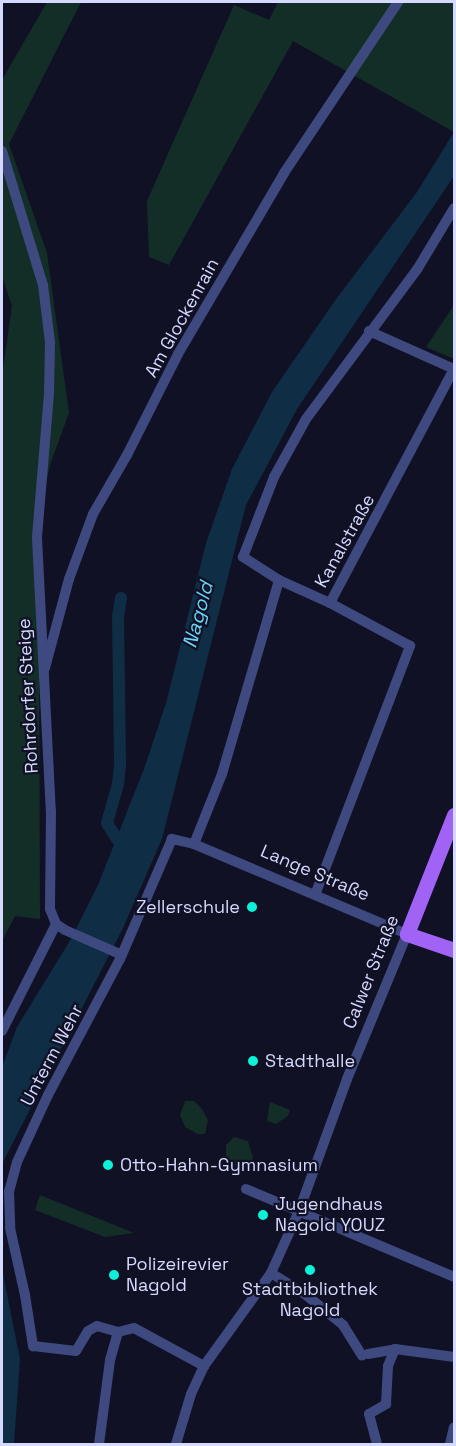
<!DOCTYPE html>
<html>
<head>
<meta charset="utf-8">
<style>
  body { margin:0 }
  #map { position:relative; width:456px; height:1446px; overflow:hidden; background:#101124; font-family:"Space Grotesk",sans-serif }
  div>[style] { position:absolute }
  .green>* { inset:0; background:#132e27 }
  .water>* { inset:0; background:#0f2d44 }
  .canal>* { height:12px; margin:-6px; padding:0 6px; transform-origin:6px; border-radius:6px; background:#0f2d44 }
  .minor>* { height:10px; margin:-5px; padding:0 5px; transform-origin:5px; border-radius:5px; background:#3e4980 }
  .primary>* { height:15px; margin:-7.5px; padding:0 7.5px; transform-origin:7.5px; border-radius:7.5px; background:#a163f6 }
  .dots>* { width:16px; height:16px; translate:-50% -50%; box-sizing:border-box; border:3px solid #101124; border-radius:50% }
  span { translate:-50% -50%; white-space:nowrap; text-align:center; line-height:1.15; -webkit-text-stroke:4.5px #101124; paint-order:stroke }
  .street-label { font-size:18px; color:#d5d9fd }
  .poi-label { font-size:18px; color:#d5d9fd }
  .right { translate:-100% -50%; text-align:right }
  .left { translate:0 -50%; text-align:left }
  .water-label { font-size:20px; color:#69d2f7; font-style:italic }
  .frame { position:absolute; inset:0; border:3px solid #d5d9fd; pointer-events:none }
</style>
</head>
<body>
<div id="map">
  <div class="green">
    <i style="clip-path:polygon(47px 2px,81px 2px,9px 144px,47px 253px,69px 413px,51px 462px,36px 524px,39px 643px,40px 919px,15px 916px,2px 941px,2px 375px,12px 306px,2px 276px,2px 80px)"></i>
    <i style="clip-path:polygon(278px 2px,454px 2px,454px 132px,293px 41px,169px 265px,149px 257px,147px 201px,234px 5px,269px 20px)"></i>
    <i style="clip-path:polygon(454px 305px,454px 359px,426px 347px)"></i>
    <i style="clip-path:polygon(185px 1101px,194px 1101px,202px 1109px,208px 1120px,205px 1134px,198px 1134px,185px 1127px,180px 1115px)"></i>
    <i style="clip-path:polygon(270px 1102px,290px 1110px,288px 1116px,276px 1124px,267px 1121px)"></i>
    <i style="clip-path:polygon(234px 1137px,248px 1141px,253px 1158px,250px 1171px,240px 1171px,226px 1160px,226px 1145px)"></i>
    <i style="clip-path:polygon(40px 1195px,134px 1233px,105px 1237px,35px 1210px)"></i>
  </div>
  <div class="water">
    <i style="clip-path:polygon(454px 132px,454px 176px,297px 409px,246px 505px,162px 839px,123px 928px,3px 1162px,2px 1171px,2px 1067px,17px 1027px,71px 939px,98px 885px,144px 769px,166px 703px,206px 543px,232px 469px,272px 392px,334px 302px,417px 192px)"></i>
    <i style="clip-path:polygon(2px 1269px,20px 1359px,14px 1444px,2px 1444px)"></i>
  </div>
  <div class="canal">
    <i style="left:121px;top:598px;width:18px;rotate:99deg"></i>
    <i style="left:118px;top:616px;width:149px;rotate:89.2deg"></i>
    <i style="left:120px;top:765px;width:19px;rotate:96deg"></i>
    <i style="left:118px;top:784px;width:41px;rotate:105.8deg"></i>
    <i style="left:107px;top:823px;width:34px;rotate:58deg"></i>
  </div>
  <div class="minor">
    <i style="left:2px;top:151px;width:140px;rotate:73deg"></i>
    <i style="left:43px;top:285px;width:57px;rotate:83deg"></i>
    <i style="left:50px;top:342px;width:52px;rotate:91.1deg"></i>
    <i style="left:49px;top:394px;width:144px;rotate:94.8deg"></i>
    <i style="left:37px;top:538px;width:273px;rotate:87.1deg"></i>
    <i style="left:51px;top:811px;width:98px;rotate:90.6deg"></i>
    <i style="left:50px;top:909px;width:16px;rotate:68deg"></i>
    <i style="left:56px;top:924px;width:11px;rotate:34deg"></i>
    <i style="left:65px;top:930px;width:62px;rotate:23.7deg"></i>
    <i style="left:369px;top:331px;width:93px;rotate:24.1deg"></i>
    <i style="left:330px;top:603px;width:56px;rotate:-155.7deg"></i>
    <i style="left:279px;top:580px;width:43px;rotate:-147.4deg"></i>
    <i style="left:243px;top:557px;width:86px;rotate:-68.8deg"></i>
    <i style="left:274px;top:477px;width:66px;rotate:-61.1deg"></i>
    <i style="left:306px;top:419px;width:188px;rotate:-53.4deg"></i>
    <i style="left:418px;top:268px;width:70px;rotate:-59deg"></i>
    <i style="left:45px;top:668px;width:92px;rotate:-74.9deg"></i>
    <i style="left:69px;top:579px;width:69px;rotate:-69.7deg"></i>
    <i style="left:93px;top:514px;width:68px;rotate:-60deg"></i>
    <i style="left:127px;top:455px;width:113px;rotate:-63.2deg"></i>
    <i style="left:178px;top:354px;width:210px;rotate:-59.6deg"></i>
    <i style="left:284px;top:173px;width:206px;rotate:-56.3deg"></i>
    <i style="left:194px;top:844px;width:75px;rotate:-68.2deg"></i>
    <i style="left:222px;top:774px;width:202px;rotate:-73.6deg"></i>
    <i style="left:315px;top:895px;width:267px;rotate:-69.1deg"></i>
    <i style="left:410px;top:646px;width:91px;rotate:-151.7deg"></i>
    <i style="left:330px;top:603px;width:265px;rotate:-62.1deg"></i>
    <i style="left:2px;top:1031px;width:120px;rotate:-63.2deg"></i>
    <i style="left:246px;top:1189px;width:226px;rotate:22.9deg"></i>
    <i style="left:271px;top:1273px;width:41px;rotate:32.2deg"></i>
    <i style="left:306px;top:1295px;width:48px;rotate:39deg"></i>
    <i style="left:343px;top:1325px;width:36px;rotate:58deg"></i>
    <i style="left:368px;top:1354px;width:27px;rotate:-10deg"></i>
    <i style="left:395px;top:1349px;width:60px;rotate:7.7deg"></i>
    <i style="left:99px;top:1444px;width:85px;rotate:-82.5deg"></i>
    <i style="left:110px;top:1360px;width:29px;rotate:-74deg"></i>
    <i style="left:176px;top:1444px;width:52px;rotate:-73.3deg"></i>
    <i style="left:191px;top:1394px;width:31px;rotate:-65deg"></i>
    <i style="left:204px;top:1366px;width:115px;rotate:-54.2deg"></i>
    <i style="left:271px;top:1273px;width:68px;rotate:-65.7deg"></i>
    <i style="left:299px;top:1211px;width:140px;rotate:-70deg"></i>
    <i style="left:347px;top:1079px;width:157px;rotate:-67.5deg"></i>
    <i style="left:407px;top:934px;width:231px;rotate:-157.1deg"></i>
    <i style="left:194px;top:844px;width:23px;rotate:-167deg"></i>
    <i style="left:172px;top:839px;width:131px;rotate:113.4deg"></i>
    <i style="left:120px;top:959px;width:154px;rotate:117.9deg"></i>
    <i style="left:48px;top:1095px;width:74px;rotate:114.8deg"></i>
    <i style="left:17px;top:1162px;width:30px;rotate:105deg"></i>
    <i style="left:9px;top:1191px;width:37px;rotate:88deg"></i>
    <i style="left:10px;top:1228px;width:69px;rotate:77.4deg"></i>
    <i style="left:25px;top:1295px;width:52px;rotate:81.1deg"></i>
    <i style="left:33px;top:1346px;width:43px;rotate:6.6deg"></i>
    <i style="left:76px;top:1351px;width:23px;rotate:-59deg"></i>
    <i style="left:88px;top:1331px;width:10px;rotate:-29deg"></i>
    <i style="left:97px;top:1326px;width:22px;rotate:16deg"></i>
    <i style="left:118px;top:1332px;width:16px;rotate:-14deg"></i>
    <i style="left:134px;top:1328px;width:80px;rotate:28.5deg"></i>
    <i style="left:377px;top:1444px;width:31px;rotate:-105deg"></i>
    <i style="left:369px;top:1414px;width:20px;rotate:-30deg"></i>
    <i style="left:386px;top:1404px;width:38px;rotate:-87deg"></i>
    <i style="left:388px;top:1366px;width:18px;rotate:-68deg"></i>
    <i style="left:450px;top:1444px;width:17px;rotate:-77deg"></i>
  </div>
  <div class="primary">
    <i style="left:454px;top:815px;width:128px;rotate:111.6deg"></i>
    <i style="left:407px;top:934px;width:50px;rotate:18.8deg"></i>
  </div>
  <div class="dots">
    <i style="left:252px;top:907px;background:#0df1d9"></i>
    <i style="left:253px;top:1061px;background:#0df1d9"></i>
    <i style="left:108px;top:1165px;background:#0df1d9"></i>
    <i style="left:263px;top:1215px;background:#0df1d9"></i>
    <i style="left:310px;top:1270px;background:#0df1d9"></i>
    <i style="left:114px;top:1275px;background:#0df1d9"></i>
  </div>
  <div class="street-label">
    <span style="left:182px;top:318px;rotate:-61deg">Am Glockenrain</span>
    <span style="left:345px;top:541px;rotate:-61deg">Kanalstraße</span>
    <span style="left:28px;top:696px;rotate:-93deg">Rohrdorfer Steige</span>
    <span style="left:315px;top:873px;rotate:23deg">Lange Straße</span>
    <span style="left:371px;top:972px;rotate:-68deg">Calwer Straße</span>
    <span style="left:52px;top:1055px;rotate:-62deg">Unterm Wehr</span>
  </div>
  <div class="poi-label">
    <span class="right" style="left:240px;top:907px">Zellerschule</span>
    <span class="left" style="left:265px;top:1061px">Stadthalle</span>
    <span class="left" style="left:120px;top:1165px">Otto-Hahn-Gymnasium</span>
    <span class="left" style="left:275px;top:1215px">Jugendhaus<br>Nagold YOUZ</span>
    <span class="left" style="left:126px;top:1275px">Polizeirevier<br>Nagold</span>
    <span style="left:310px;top:1300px">Stadtbibliothek<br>Nagold</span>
  </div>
  <div class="water-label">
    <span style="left:198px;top:615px;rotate:-75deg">Nagold</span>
  </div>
  <div class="frame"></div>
</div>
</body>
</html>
